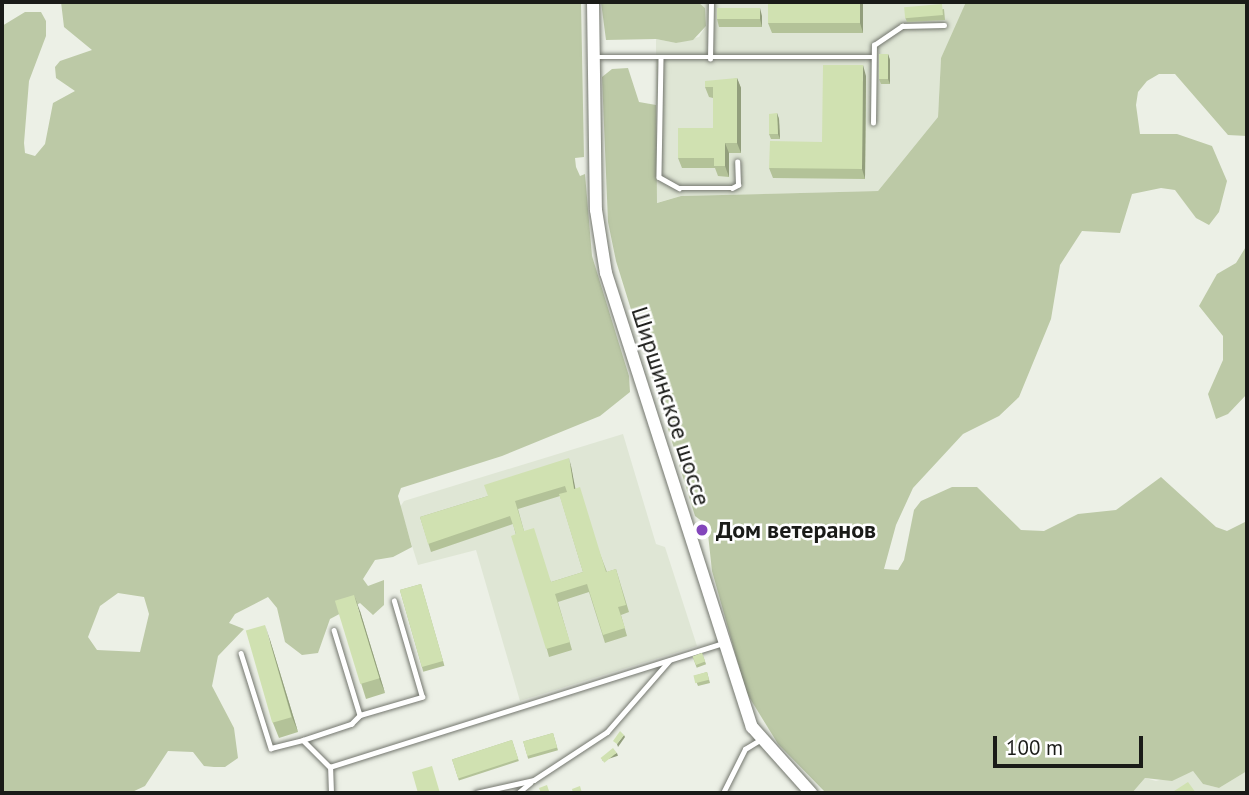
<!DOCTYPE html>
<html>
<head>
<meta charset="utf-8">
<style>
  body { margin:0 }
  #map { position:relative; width:1249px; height:795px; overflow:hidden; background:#ecf0e6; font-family:"PT Sans",sans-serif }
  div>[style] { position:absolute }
  .built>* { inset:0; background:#dfe6d5 }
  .green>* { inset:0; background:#bcc9a6 }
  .roads { filter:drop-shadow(0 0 2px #73766e) drop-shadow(0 0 2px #73766e) }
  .lane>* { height:4.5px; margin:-2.25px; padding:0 2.25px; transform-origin:2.25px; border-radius:2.25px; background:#fff }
  .secondary>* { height:12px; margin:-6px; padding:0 6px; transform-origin:6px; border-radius:6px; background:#fff }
  .wall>* { inset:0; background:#b3c298; transform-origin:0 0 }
  .shaded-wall>* { inset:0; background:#929e7c; transform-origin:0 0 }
  .building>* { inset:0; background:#d0e1b1; transform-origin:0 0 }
  .dots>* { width:19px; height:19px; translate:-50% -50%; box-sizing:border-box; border:4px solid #fff; border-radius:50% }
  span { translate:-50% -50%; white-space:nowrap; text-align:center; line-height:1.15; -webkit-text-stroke:5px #fff; paint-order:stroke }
  .street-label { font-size:24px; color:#1a1b18 }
  .poi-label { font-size:24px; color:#1a1b18; font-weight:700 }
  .left { translate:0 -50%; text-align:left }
  .frame { position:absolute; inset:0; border:4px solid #1a1b18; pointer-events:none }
  .scale { position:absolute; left:993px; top:736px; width:150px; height:32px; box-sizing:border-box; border:4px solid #1a1b18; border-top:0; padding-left:9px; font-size:21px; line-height:24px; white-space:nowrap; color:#1a1b18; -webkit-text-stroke:5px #fff; paint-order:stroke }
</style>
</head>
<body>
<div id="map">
  <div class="built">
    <i style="clip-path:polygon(698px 2px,966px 2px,965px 13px,941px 58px,938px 117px,878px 191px,681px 196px,656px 203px,656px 39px,676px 43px,699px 37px,706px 26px,705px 8px)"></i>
    <i style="clip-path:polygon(623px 434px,656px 544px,665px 547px,697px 646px,520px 701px,476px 550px,418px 565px,400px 507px,404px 501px)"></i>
    <i style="clip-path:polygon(1193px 771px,1203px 784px,1219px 788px,1247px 771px,1247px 793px,1132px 793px,1145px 778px,1156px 781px)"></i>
  </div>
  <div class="green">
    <i style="clip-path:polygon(evenodd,61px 2px,581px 2px,584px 157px,575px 158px,576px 167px,580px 176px,585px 174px,592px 256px,629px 376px,630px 392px,600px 416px,502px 456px,401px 488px,398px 496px,412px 547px,393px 557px,375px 560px,363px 579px,368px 586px,384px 580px,384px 605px,373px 615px,360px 603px,330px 619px,318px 653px,302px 655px,285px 642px,277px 608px,268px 597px,235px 614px,229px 623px,244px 629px,218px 656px,212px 686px,234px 728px,238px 758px,225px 767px,214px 767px,204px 766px,193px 752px,168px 751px,145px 786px,130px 793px,2px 793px,2px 26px,25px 12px,41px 12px,46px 21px,46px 36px,29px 81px,24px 143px,25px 153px,35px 156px,45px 144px,53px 103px,75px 91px,56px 78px,55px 67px,60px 61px,92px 50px,64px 27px,61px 2px,118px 593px,144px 597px,149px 614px,140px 652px,97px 650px,88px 637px,100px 606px,118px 593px)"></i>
    <i style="clip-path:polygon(601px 2px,698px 2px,705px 8px,706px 26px,693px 40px,676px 43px,656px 39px,606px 40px)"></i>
    <i style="clip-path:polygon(966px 2px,1247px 2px,1247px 136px,1228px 135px,1175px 74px,1159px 74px,1147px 81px,1138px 92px,1136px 105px,1140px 134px,1177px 134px,1212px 146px,1227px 181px,1219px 212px,1209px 225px,1196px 218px,1175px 190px,1161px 188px,1132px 194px,1120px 233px,1082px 231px,1060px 265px,1051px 319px,1019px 397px,999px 416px,963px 434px,913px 488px,896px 525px,884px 569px,898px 570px,904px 560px,914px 510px,921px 501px,952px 487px,977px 487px,1021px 530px,1044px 531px,1078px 514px,1116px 510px,1161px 477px,1216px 527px,1227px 531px,1247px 521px,1247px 771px,1219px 788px,1203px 784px,1193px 771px,1172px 781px,1145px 778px,1132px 793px,826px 793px,778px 744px,746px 692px,712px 571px,707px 525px,695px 516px,616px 261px,608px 222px,602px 77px,612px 69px,628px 68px,639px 102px,656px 105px,657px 203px,681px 196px,878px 191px,938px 117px,941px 58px)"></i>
    <i style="clip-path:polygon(1247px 245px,1247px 394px,1228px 414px,1216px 419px,1208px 394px,1223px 360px,1223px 336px,1199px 306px,1217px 274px,1236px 263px)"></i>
  </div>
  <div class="roads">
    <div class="lane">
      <i style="left:595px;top:57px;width:279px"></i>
      <i style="left:661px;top:59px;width:118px;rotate:91deg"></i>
      <i style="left:659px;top:177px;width:23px;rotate:29deg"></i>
      <i style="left:679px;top:188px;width:53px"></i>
      <i style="left:732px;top:188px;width:7px;rotate:-27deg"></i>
      <i style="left:738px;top:185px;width:23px;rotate:-92deg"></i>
      <i style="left:710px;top:59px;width:57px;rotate:-89deg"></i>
      <i style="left:873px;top:123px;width:78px;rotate:-89.3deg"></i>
      <i style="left:874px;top:45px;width:34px;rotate:-34deg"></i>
      <i style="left:902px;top:26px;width:42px;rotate:-1.4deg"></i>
      <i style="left:334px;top:630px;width:89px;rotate:73deg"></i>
      <i style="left:241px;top:653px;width:100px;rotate:72.5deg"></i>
      <i style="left:271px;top:748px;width:33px;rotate:-14deg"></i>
      <i style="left:303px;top:740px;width:38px;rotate:45deg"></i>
      <i style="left:303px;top:740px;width:51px;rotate:-18.4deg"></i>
      <i style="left:351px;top:724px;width:13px;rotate:-45deg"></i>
      <i style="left:360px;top:715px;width:65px;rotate:-16.2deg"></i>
      <i style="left:422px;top:697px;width:100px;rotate:-106.3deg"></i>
      <i style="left:331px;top:793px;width:26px;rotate:-92deg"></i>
      <i style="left:330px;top:767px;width:413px;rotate:-17.5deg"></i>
      <i style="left:476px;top:793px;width:59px;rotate:-12.6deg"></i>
      <i style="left:534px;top:780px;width:87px;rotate:-33.3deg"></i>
      <i style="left:607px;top:732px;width:94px;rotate:-48.9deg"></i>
      <i style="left:518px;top:793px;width:16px;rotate:-40deg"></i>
      <i style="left:723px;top:793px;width:49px;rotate:-63.4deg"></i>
      <i style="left:745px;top:749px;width:17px;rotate:-31deg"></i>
    </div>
    <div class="secondary">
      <i style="left:593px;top:2px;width:208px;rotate:89.2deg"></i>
      <i style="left:596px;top:210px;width:64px;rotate:81deg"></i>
      <i style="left:606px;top:273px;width:477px;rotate:72.2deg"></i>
      <i style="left:752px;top:727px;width:89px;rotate:48.2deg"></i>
    </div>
  </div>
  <div class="wall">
    <i style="clip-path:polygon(863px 2px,863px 33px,772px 33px,768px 23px)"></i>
    <i style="clip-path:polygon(944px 9px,945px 20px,907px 22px,905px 17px)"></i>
    <i style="clip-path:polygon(762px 16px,762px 27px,719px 27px,717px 19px)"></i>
    <i style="clip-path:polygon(888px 54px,890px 60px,890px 84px,881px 84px,879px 79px)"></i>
    <i style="clip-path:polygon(866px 76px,865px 179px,773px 178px,769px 168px,822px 142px)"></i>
    <i style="clip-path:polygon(737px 78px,741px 88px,741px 153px,729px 153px,729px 177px,718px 176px,715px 168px,682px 168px,678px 158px,713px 128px,713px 98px,709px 97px,705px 87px)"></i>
    <i style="clip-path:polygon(777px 113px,779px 119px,780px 139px,771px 139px,769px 134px)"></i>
    <i style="clip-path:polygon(evenodd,571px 466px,575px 489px,607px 572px,616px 569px,629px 612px,621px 615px,627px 636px,605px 643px,589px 592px,558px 602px,572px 650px,549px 657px,513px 524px,431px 552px,420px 517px,488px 496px,571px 466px,560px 496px,583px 572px,551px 582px,524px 531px,518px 509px,560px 496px)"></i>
    <i style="left:421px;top:584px;width:85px;height:22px;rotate:74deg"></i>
    <i style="clip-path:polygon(360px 611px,385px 693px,366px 699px,361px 683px)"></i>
    <i style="clip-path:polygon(270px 640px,298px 732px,279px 738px,273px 723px)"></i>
    <i style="left:702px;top:653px;width:12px;height:10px;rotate:70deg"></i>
    <i style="clip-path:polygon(707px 672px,710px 683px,698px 686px,694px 676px)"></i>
    <i style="left:553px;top:733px;width:18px;height:31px;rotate:74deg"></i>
    <i style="left:512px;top:740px;width:22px;height:63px;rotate:72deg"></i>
  </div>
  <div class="shaded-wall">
    <i style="clip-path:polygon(860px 2px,863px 2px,863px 33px,860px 23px)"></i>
    <i style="clip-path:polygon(760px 8px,762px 16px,762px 27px,760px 19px)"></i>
    <i style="clip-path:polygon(888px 54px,890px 60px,890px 84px,888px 79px)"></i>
    <i style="clip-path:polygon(863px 65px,866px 76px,865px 179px,862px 169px)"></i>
    <i style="clip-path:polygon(737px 78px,741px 88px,741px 153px,737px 143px)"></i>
    <i style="clip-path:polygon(777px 113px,779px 119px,780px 139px,778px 134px)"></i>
    <i style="clip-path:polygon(725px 143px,729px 153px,729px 177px,725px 166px)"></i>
    <i style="clip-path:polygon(569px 458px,571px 466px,577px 497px,574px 489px)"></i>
    <i style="clip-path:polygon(354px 595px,360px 611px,385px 693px,379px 678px)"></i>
    <i style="clip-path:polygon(265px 625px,270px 640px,298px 732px,292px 717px)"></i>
    <i style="clip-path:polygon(624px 735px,625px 737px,618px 747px,617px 744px)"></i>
    <i style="left:617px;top:753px;width:3px;height:16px;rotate:72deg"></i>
  </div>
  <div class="building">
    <i style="left:768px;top:2px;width:92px;height:21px"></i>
    <i style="left:942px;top:4px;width:11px;height:38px;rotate:85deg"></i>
    <i style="left:717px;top:8px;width:43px;height:11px"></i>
    <i style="left:879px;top:54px;width:9px;height:25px"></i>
    <i style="clip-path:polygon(823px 65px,863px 65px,862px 169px,769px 168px,770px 141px,822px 142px)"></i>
    <i style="clip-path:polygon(737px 78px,737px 143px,725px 143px,725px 166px,714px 166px,714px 158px,678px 158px,678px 128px,713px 128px,713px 87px,705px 87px,705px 81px)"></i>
    <i style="clip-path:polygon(777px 113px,778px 134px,769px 134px,769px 114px)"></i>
    <i style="clip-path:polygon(evenodd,569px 458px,574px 489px,580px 487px,606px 572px,616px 569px,626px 605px,618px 607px,625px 628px,603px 635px,587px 584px,555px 594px,570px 642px,546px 649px,511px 536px,516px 534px,510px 516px,428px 544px,420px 517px,488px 496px,484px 485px,569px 458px,565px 486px,567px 492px,559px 494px,583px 572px,551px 582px,534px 528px,524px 531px,515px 501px,565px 486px)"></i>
    <i style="left:421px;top:584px;width:80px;height:22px;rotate:74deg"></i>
    <i style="left:354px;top:595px;width:87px;height:20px;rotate:73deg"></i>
    <i style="left:265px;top:625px;width:96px;height:20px;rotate:74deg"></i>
    <i style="left:702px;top:653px;width:9px;height:10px;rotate:69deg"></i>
    <i style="left:707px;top:672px;width:8px;height:14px;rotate:76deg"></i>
    <i style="clip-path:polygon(620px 731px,624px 735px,617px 744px,613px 741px)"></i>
    <i style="left:553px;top:733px;width:15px;height:31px;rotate:74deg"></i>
    <i style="left:512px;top:740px;width:20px;height:63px;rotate:72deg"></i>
    <i style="left:613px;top:748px;width:6px;height:16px;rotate:51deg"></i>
    <i style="clip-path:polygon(432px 766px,440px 793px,418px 793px,412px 772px)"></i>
    <i style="clip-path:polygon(1188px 782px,1196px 793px,1171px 793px)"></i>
    <i style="clip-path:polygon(547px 785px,549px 791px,541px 793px,539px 788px)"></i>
    <i style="clip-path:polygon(580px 786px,582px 793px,573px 793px,572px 789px)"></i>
  </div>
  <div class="dots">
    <i style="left:702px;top:530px;background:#8346bb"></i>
  </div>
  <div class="street-label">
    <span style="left:671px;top:406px;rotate:72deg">Ширшинское шоссе</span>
  </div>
  <div class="poi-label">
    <span class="left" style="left:716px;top:530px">Дом ветеранов</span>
  </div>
  <div class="frame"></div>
  <div class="scale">100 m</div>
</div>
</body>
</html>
